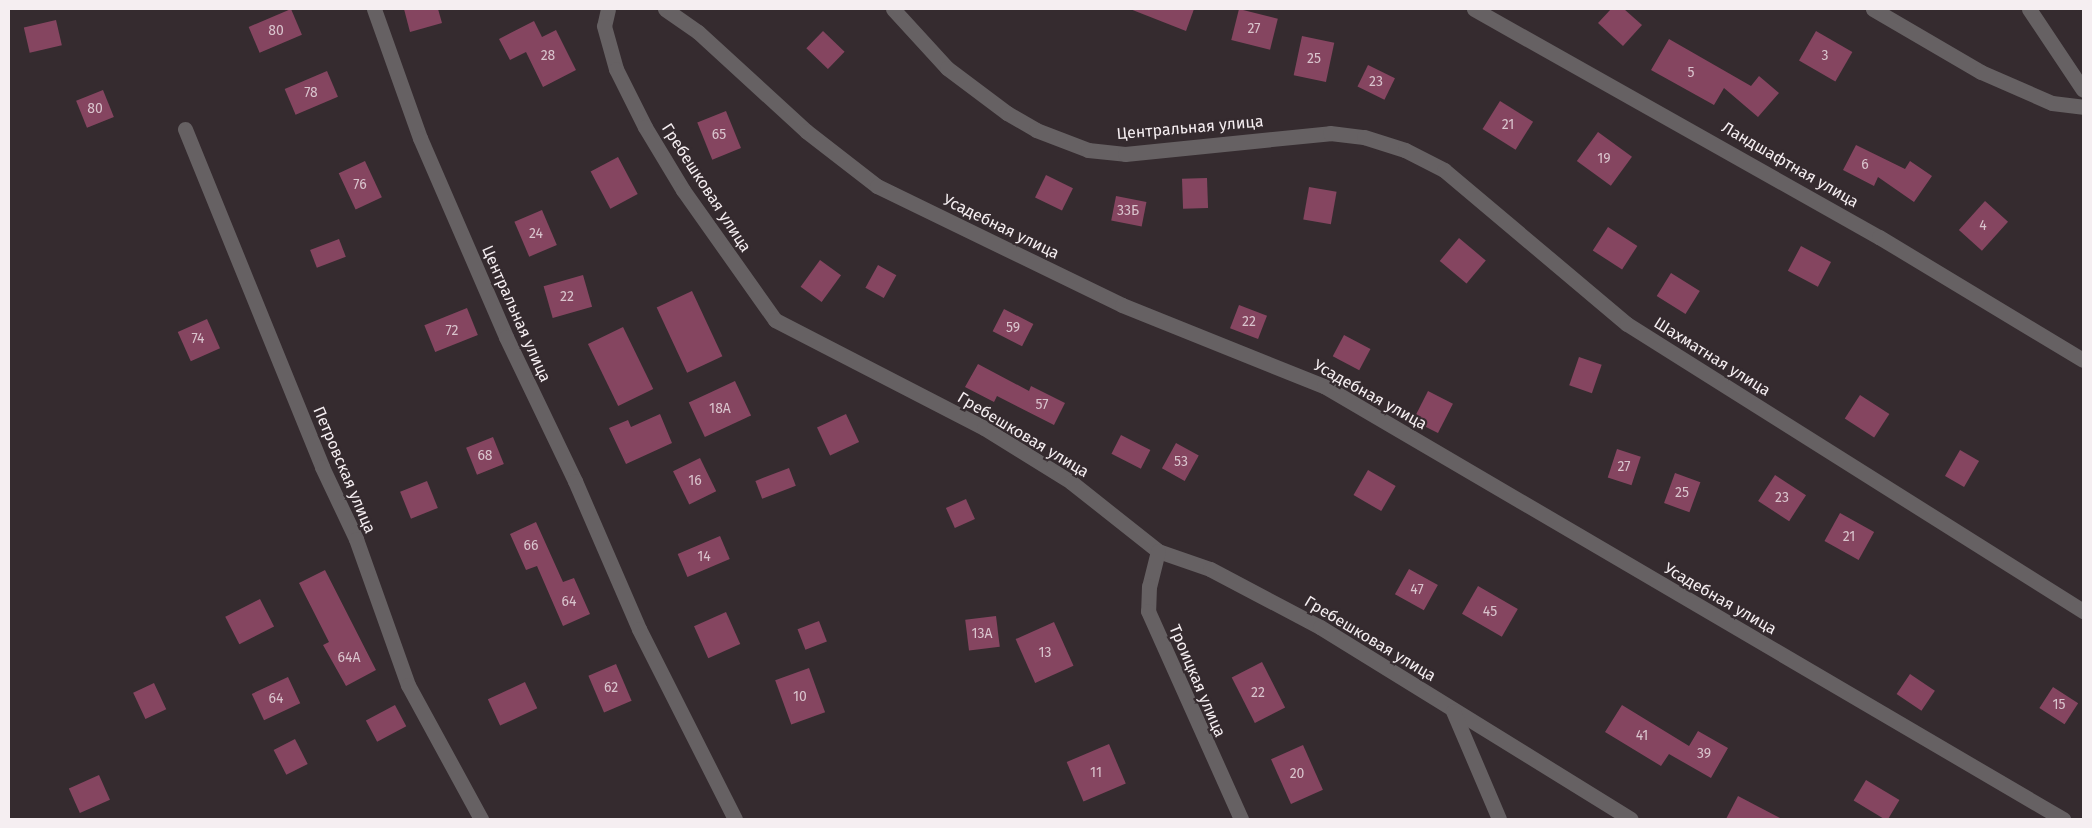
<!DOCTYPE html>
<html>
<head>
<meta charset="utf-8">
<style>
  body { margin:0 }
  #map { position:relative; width:2092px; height:828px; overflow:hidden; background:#352b2f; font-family:"Fira Sans",sans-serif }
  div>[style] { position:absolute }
  .building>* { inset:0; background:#854560; transform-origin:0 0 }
  .street>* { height:15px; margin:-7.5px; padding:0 7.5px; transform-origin:7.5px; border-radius:7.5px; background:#666163 }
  span { translate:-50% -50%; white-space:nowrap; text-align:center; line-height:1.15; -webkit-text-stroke:4.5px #352b2f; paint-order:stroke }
  .number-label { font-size:14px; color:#d9c4cd }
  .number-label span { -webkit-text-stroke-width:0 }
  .street-label { font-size:16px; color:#f5eef1 }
  .frame { position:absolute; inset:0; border:10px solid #f5eef1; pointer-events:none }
</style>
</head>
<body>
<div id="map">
  <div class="building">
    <i style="left:291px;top:9px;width:28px;height:46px;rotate:67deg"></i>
    <i style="clip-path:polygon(404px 9px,438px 9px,442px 23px,410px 32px)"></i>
    <i style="clip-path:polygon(1130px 9px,1194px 9px,1186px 31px)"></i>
    <i style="left:1239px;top:9px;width:40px;height:32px;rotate:14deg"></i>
    <i style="clip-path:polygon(1611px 9px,1624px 9px,1642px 25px,1623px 46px,1598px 23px)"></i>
    <i style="left:56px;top:20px;width:26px;height:33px;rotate:77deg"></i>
    <i style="clip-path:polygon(534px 21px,542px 37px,556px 30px,576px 70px,543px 87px,526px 52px,510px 60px,499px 39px)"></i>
    <i style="left:823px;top:31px;width:30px;height:24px;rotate:44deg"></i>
    <i style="left:1816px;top:31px;width:42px;height:34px;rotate:30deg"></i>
    <i style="left:1302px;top:36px;width:33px;height:40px;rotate:12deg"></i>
    <i style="clip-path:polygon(1669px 39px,1751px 86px,1759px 76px,1779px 93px,1758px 117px,1724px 88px,1714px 105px,1651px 70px)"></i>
    <i style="left:1368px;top:65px;width:30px;height:24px;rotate:26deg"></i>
    <i style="left:327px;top:71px;width:28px;height:46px;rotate:67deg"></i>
    <i style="left:103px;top:90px;width:29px;height:29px;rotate:68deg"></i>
    <i style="left:1500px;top:101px;width:39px;height:33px;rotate:32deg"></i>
    <i style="left:726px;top:111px;width:40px;height:31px;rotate:68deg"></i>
    <i style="left:1598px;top:132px;width:42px;height:36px;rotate:36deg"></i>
    <i style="clip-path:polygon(1856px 145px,1905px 169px,1910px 161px,1932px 176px,1914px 202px,1878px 177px,1874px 186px,1843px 170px)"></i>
    <i style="left:618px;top:157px;width:42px;height:31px;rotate:62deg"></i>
    <i style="left:365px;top:161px;width:40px;height:29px;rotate:65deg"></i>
    <i style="left:1046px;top:175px;width:30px;height:25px;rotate:26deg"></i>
    <i style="left:1207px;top:178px;width:30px;height:25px;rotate:88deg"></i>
    <i style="left:1309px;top:187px;width:28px;height:33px;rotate:10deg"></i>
    <i style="left:1116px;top:196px;width:31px;height:25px;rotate:11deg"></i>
    <i style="left:1985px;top:201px;width:31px;height:39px;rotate:42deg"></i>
    <i style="left:542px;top:210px;width:38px;height:30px;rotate:67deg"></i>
    <i style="left:1608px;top:227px;width:35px;height:28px;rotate:33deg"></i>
    <i style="left:1459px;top:238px;width:35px;height:30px;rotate:40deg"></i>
    <i style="left:339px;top:239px;width:19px;height:31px;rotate:69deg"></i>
    <i style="left:1801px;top:246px;width:34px;height:28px;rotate:28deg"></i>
    <i style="left:820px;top:260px;width:26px;height:33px;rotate:36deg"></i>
    <i style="left:878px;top:265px;width:21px;height:26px;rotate:29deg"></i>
    <i style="left:1671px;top:273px;width:34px;height:27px;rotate:32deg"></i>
    <i style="left:583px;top:275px;width:33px;height:41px;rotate:74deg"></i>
    <i style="left:692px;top:291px;width:72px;height:39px;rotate:65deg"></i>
    <i style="left:1239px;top:305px;width:30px;height:25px;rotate:21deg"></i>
    <i style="left:467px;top:308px;width:29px;height:46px;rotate:68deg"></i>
    <i style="left:1004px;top:309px;width:33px;height:25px;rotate:27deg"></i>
    <i style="left:207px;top:319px;width:32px;height:32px;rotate:66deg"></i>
    <i style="left:623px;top:327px;width:69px;height:39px;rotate:64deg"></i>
    <i style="left:1344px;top:335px;width:30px;height:24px;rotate:28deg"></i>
    <i style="left:1579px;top:357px;width:24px;height:30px;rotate:19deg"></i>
    <i style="clip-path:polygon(978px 364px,1029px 391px,1031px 386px,1065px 403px,1054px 425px,997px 396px,994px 402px,965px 387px)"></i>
    <i style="left:735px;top:381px;width:38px;height:51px;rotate:65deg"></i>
    <i style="left:1428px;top:391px;width:28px;height:33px;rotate:27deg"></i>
    <i style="left:1860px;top:395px;width:35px;height:28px;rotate:33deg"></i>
    <i style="clip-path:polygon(660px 414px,672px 443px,626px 464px,609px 428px,628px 420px,631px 427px)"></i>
    <i style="left:846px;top:414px;width:31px;height:32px;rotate:65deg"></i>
    <i style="left:1121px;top:435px;width:33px;height:21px;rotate:27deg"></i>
    <i style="left:493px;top:437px;width:29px;height:29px;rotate:68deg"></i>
    <i style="left:1176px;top:443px;width:26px;height:29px;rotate:29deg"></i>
    <i style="left:1617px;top:449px;width:25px;height:30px;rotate:18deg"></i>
    <i style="left:1960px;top:450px;width:22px;height:30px;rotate:30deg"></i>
    <i style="left:700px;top:458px;width:37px;height:30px;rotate:64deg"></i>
    <i style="left:789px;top:468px;width:19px;height:36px;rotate:69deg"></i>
    <i style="left:1368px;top:470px;width:32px;height:29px;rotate:30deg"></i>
    <i style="left:1675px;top:473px;width:27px;height:32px;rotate:20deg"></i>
    <i style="left:1775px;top:475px;width:37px;height:31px;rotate:33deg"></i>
    <i style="left:427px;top:481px;width:29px;height:29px;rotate:68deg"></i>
    <i style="left:966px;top:499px;width:22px;height:22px;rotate:66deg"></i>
    <i style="left:1840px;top:513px;width:39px;height:32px;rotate:29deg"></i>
    <i style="clip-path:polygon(536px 522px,563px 582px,574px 578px,590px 614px,563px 626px,537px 566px,526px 570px,510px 534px)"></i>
    <i style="left:720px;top:536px;width:25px;height:46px;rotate:67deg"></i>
    <i style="left:1409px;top:569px;width:33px;height:29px;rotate:29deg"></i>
    <i style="clip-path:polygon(325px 570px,376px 670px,346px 686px,323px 645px,329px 642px,299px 583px)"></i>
    <i style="left:1478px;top:586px;width:46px;height:32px;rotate:30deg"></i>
    <i style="left:260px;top:599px;width:31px;height:39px;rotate:63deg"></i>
    <i style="left:726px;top:612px;width:35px;height:35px;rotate:66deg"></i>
    <i style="left:996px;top:616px;width:31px;height:31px;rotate:83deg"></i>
    <i style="left:819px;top:621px;width:22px;height:23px;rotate:69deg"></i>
    <i style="left:1054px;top:622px;width:48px;height:42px;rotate:66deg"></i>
    <i style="left:1262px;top:662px;width:51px;height:34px;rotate:63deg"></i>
    <i style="left:616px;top:664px;width:40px;height:30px;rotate:67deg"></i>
    <i style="left:809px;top:668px;width:47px;height:36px;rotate:70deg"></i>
    <i style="left:1910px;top:674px;width:30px;height:24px;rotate:34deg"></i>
    <i style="left:288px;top:677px;width:29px;height:40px;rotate:65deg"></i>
    <i style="left:525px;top:682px;width:29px;height:41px;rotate:65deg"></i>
    <i style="left:154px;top:683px;width:29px;height:23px;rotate:65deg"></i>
    <i style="left:2053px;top:687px;width:30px;height:25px;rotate:33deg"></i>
    <i style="left:395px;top:705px;width:24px;height:33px;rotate:62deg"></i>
    <i style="clip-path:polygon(1622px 705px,1689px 746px,1698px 731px,1728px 748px,1711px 778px,1669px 754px,1661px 766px,1605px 732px)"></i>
    <i style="left:295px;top:739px;width:28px;height:24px;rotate:63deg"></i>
    <i style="left:1109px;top:744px;width:43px;height:46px;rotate:67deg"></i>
    <i style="left:1303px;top:745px;width:49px;height:35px;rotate:66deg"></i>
    <i style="left:99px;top:775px;width:27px;height:33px;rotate:66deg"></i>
    <i style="left:1866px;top:780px;width:39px;height:24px;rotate:31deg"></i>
    <i style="clip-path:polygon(1738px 796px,1782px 819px,1726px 819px)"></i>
  </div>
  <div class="street">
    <i style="left:374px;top:9px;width:137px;rotate:70.4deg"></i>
    <i style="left:420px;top:138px;width:217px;rotate:66.6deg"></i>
    <i style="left:506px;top:337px;width:160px;rotate:64.4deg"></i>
    <i style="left:575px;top:481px;width:161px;rotate:66.6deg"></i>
    <i style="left:639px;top:629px;width:213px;rotate:63.2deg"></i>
    <i style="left:608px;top:9px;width:17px;rotate:103deg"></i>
    <i style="left:604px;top:26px;width:45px;rotate:74.4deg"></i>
    <i style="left:616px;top:69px;width:65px;rotate:63.4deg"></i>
    <i style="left:645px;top:127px;width:74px;rotate:58.9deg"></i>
    <i style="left:683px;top:190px;width:159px;rotate:54.7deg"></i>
    <i style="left:775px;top:320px;width:235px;rotate:27.3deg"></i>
    <i style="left:984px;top:428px;width:102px;rotate:31.8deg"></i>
    <i style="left:1071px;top:482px;width:111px;rotate:38.4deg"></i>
    <i style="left:1158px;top:551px;width:55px;rotate:19.1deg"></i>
    <i style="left:1210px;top:569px;width:124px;rotate:27.8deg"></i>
    <i style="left:1320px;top:627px;width:365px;rotate:31.7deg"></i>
    <i style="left:665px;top:9px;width:40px;rotate:34.9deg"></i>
    <i style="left:698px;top:32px;width:147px;rotate:42.5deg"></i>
    <i style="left:806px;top:131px;width:90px;rotate:37.8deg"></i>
    <i style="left:877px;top:186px;width:272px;rotate:25.9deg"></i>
    <i style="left:1122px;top:305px;width:218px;rotate:21.9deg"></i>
    <i style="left:1324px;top:386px;width:857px;rotate:30.37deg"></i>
    <i style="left:893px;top:9px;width:80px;rotate:47.5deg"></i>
    <i style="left:947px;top:68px;width:75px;rotate:36.9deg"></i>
    <i style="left:1007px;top:113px;width:34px;rotate:30deg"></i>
    <i style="left:1036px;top:130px;width:56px;rotate:21deg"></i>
    <i style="left:1088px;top:150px;width:37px;rotate:6deg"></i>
    <i style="left:1125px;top:154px;width:206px;rotate:-5.8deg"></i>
    <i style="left:1330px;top:133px;width:34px;rotate:7deg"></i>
    <i style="left:1364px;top:137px;width:43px;rotate:17.6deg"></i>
    <i style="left:1405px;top:150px;width:44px;rotate:27.1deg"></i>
    <i style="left:1444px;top:170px;width:239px;rotate:40.1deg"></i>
    <i style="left:1627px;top:324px;width:539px;rotate:32.19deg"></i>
    <i style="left:1474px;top:9px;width:465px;rotate:29.4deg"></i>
    <i style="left:1879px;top:237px;width:238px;rotate:31.1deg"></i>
    <i style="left:1873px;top:9px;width:125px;rotate:30.3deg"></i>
    <i style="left:1981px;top:72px;width:77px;rotate:23.6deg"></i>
    <i style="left:2052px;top:103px;width:31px;rotate:7deg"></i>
    <i style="left:2029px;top:9px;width:97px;rotate:56.3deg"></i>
    <i style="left:185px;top:129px;width:365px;rotate:67.9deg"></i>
    <i style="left:322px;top:467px;width:80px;rotate:64.7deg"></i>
    <i style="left:356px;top:539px;width:155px;rotate:70.4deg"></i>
    <i style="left:408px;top:685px;width:153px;rotate:61.4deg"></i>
    <i style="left:1158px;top:551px;width:36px;rotate:104deg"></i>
    <i style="left:1149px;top:586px;width:25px;rotate:92deg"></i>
    <i style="left:1148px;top:611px;width:228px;rotate:65.9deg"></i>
    <i style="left:1453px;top:711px;width:117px;rotate:66.9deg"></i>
  </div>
  <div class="number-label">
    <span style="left:1254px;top:29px">27</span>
    <span style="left:276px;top:31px">80</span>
    <span style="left:548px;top:56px">28</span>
    <span style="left:1825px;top:56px">3</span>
    <span style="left:1314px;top:59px">25</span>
    <span style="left:1691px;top:73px">5</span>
    <span style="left:1376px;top:82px">23</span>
    <span style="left:311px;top:93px">78</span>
    <span style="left:95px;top:109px">80</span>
    <span style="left:1508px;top:125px">21</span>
    <span style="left:719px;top:135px">65</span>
    <span style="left:1604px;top:159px">19</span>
    <span style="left:1865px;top:165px">6</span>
    <span style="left:360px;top:185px">76</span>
    <span style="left:1128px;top:211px">33Б</span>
    <span style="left:1983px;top:226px">4</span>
    <span style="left:536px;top:234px">24</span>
    <span style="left:567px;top:297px">22</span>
    <span style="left:1249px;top:322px">22</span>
    <span style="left:1013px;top:328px">59</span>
    <span style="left:452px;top:331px">72</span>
    <span style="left:198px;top:339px">74</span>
    <span style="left:1042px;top:405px">57</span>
    <span style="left:720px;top:409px">18А</span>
    <span style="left:485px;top:456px">68</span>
    <span style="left:1181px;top:462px">53</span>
    <span style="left:1624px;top:467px">27</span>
    <span style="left:695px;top:481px">16</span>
    <span style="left:1682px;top:493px">25</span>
    <span style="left:1782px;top:498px">23</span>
    <span style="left:1849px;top:537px">21</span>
    <span style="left:531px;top:546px">66</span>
    <span style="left:704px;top:557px">14</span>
    <span style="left:1417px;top:590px">47</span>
    <span style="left:569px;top:602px">64</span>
    <span style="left:1490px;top:612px">45</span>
    <span style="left:982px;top:634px">13А</span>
    <span style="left:1045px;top:653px">13</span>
    <span style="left:349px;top:658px">64А</span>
    <span style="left:611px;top:688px">62</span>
    <span style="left:1258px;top:693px">22</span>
    <span style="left:800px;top:697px">10</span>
    <span style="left:276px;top:699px">64</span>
    <span style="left:2059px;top:705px">15</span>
    <span style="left:1642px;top:736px">41</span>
    <span style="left:1704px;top:754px">39</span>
    <span style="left:1096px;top:773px">11</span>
    <span style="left:1297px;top:774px">20</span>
  </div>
  <div class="street-label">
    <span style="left:1190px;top:128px;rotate:-5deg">Центральная улица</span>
    <span style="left:1790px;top:165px;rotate:30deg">Ландшафтная улица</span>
    <span style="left:706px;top:188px;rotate:57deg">Гребешковая улица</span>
    <span style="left:1001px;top:227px;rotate:26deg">Усадебная улица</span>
    <span style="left:516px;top:314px;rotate:66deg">Центральная улица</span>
    <span style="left:1712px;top:357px;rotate:32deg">Шахматная улица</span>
    <span style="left:1370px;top:395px;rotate:29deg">Усадебная улица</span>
    <span style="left:1023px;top:435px;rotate:31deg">Гребешковая улица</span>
    <span style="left:344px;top:470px;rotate:67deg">Петровская улица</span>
    <span style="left:1720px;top:599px;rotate:30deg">Усадебная улица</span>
    <span style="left:1370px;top:639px;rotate:31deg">Гребешковая улица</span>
    <span style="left:1197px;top:681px;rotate:67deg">Троицкая улица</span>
  </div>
  <div class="frame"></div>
</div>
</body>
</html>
